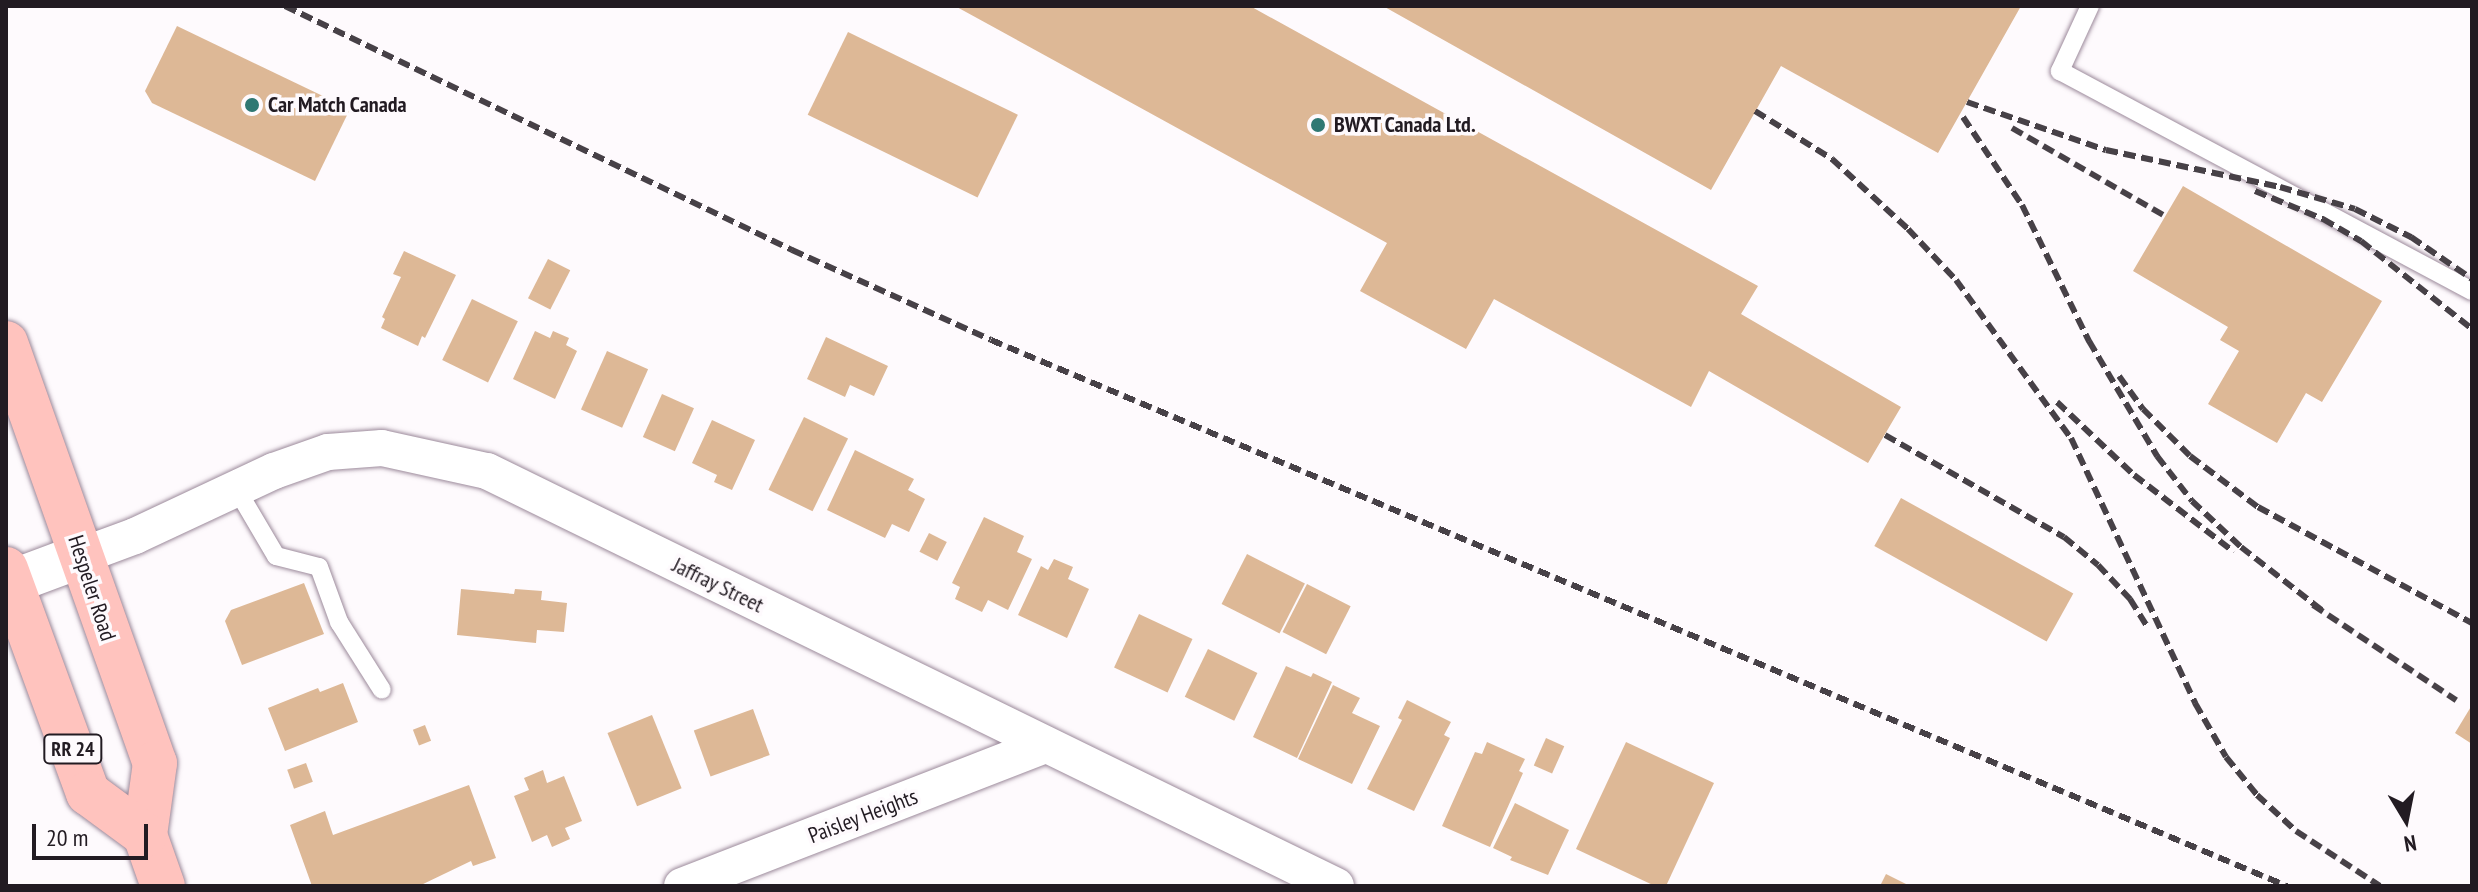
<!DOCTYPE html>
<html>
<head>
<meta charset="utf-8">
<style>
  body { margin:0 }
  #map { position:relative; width:2478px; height:892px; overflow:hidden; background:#fefafd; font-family:"PT Sans Narrow",sans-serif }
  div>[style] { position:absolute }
  .building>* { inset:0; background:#ddb896; transform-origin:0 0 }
  .roads { filter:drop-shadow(0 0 2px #9c8a9b) drop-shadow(0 0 2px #9c8a9b) }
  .lane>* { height:18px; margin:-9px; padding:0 9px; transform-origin:9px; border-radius:9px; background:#fff }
  .street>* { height:36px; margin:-18px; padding:0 18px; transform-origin:18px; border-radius:18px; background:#fff }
  .secondary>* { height:44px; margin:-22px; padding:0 22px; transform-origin:22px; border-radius:22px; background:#fff }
  .primary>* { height:44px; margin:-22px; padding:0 22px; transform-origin:22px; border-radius:22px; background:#ffc3be }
  .rail>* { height:6px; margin-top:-3px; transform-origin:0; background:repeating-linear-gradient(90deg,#474147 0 12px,transparent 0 18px) }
  .dots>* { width:22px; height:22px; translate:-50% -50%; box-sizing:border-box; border:4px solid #fefafd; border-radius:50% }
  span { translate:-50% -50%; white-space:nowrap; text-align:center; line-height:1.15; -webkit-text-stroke:7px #fefafd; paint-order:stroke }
  .shield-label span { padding:2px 6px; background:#fefafd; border:2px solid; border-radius:6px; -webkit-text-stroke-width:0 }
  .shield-label { font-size:20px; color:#221b22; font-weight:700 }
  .poi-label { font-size:22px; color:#221b22; font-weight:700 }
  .left { translate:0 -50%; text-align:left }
  .street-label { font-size:22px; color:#221b22 }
  .frame { position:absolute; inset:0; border:8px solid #221b22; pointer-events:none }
  .north { position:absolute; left:2366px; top:780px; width:80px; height:80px; -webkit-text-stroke:6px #fefafd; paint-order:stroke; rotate:170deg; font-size:22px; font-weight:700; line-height:32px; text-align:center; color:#221b22 }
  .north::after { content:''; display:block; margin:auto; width:28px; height:36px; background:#221b22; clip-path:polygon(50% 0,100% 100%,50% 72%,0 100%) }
  .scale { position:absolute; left:32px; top:824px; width:116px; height:36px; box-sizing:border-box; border:4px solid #221b22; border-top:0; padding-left:10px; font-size:24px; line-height:28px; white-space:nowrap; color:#221b22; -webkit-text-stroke:6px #fefafd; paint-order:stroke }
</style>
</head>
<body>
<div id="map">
  <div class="building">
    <i style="clip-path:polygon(955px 6px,1250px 6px,1758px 286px,1741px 314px,1901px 407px,1868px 463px,1709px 371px,1691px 407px,1494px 299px,1466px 349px,1360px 291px,1387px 243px)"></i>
    <i style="clip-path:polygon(1383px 6px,2021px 6px,1938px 153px,1781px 66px,1711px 190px)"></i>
    <i style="clip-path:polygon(177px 26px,350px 109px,315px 181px,152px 103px,145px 91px)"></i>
    <i style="left:848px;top:32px;width:189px;height:92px;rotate:26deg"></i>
    <i style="clip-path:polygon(2183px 186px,2382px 301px,2322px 402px,2306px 393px,2277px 443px,2208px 404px,2239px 351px,2220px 340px,2228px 327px,2133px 271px)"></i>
    <i style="clip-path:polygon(404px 251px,456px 275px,425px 338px,422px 336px,418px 346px,381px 328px,385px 319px,382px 317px,401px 277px,393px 274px)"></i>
    <i style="left:548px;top:259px;width:25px;height:44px;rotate:27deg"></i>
    <i style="left:472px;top:299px;width:51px;height:68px;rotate:26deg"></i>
    <i style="clip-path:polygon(535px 331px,550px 338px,553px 331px,569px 338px,566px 345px,577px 351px,555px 399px,513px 379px)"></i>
    <i style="clip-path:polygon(826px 337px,888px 366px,874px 396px,850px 385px,845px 397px,807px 379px)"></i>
    <i style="left:607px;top:351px;width:45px;height:64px;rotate:24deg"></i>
    <i style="left:662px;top:394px;width:35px;height:47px;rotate:24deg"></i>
    <i style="left:804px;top:417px;width:49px;height:81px;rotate:26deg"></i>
    <i style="clip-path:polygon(712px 420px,755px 440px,732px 490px,714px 482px,717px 475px,692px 463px)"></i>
    <i style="clip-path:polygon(855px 450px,914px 479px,908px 490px,925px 499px,909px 532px,892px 524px,885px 538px,827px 510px)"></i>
    <i style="left:1901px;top:498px;width:197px;height:55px;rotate:29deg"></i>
    <i style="clip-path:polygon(984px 517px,1024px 536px,1017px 552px,1032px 559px,1008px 610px,988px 600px,982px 612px,955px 599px,960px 587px,952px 583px)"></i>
    <i style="left:929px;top:533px;width:20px;height:21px;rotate:27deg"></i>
    <i style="left:1247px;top:554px;width:65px;height:56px;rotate:27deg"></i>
    <i style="clip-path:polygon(1054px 559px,1073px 567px,1068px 579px,1089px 589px,1067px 638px,1018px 615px,1041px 566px,1048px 570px)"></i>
    <i style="clip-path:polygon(304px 583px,324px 634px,242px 665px,225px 621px,231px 610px)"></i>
    <i style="left:1307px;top:584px;width:49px;height:54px;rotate:27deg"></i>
    <i style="clip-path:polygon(461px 589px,514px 594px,515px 589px,542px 591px,541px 600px,567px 603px,564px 632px,537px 630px,536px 643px,457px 635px)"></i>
    <i style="left:1139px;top:614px;width:59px;height:59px;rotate:25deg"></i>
    <i style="left:1208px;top:649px;width:55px;height:53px;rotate:26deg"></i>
    <i style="clip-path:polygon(1286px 666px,1311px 677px,1313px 673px,1332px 682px,1297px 758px,1253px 737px)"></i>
    <i style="clip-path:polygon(343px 683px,358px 722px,285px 751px,268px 708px,318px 688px,320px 692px)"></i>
    <i style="clip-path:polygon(1333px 685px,1360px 698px,1352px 713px,1380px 726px,1352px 784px,1298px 759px)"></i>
    <i style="clip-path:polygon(1407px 700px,1451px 722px,1444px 735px,1450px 738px,1414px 811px,1367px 789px,1402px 720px,1398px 718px)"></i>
    <i style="clip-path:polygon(2472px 705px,2472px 744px,2455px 733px)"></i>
    <i style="left:753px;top:709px;width:49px;height:63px;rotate:70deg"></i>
    <i style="left:652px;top:715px;width:79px;height:48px;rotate:68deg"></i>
    <i style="left:425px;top:725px;width:17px;height:13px;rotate:69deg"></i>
    <i style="left:1546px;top:738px;width:20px;height:30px;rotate:24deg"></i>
    <i style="clip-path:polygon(1487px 742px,1525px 759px,1519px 771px,1523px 773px,1490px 847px,1442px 826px,1475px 752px,1482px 754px)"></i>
    <i style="clip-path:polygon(1626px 742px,1714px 783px,1666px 886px,1655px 886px,1576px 849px)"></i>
    <i style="left:306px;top:763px;width:20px;height:20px;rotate:70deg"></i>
    <i style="clip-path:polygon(543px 770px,547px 783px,564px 776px,582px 821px,565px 828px,570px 839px,552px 847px,547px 835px,532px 842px,514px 796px,529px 790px,524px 778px)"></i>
    <i style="clip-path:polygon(469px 785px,496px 858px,473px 866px,471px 861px,419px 886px,312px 886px,290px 825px,325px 811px,333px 835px)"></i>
    <i style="clip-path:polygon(1515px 803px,1569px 830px,1548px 875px,1510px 860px,1512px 857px,1493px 848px)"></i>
    <i style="clip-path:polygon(1886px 874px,1910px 886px,1880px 886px)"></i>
  </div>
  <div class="roads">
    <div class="lane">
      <i style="left:2090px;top:6px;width:72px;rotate:114.8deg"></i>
      <i style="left:2060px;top:71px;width:467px;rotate:28.1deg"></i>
      <i style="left:236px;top:488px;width:79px;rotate:59.5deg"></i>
      <i style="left:276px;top:556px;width:44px;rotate:14.3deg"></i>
      <i style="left:319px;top:567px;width:59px;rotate:70deg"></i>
      <i style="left:339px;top:622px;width:80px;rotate:57.7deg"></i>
    </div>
    <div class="street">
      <i style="left:81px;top:556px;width:58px;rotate:-20.3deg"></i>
      <i style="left:135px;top:536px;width:153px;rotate:-25.1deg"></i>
      <i style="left:274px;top:471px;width:57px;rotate:-19.4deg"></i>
      <i style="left:328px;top:452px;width:54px;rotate:-4.2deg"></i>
      <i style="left:382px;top:448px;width:107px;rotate:12.4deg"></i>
      <i style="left:487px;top:471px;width:945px;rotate:26.05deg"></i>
      <i style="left:682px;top:886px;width:389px;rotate:-21.2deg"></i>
    </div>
    <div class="secondary">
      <i style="left:6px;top:584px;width:80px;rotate:-20.5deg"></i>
    </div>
    <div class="primary">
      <i style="left:6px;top:343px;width:446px;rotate:70.5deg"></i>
      <i style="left:155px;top:763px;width:73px;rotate:97.9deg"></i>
      <i style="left:145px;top:835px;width:54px;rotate:70.6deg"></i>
      <i style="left:6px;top:569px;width:239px;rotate:69.9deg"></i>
      <i style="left:88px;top:793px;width:71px;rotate:36.4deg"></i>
    </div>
  </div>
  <div class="rail">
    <i style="left:285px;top:6px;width:563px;rotate:25.7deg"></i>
    <i style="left:792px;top:250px;width:218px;rotate:24.3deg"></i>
    <i style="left:991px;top:340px;width:1406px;rotate:22.85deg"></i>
    <i style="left:1967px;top:102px;width:147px;rotate:19.1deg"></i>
    <i style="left:2106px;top:150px;width:178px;rotate:12deg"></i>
    <i style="left:2280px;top:187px;width:78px;rotate:16.3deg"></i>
    <i style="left:2355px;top:209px;width:63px;rotate:26.6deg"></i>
    <i style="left:2411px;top:237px;width:74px;rotate:34.5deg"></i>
    <i style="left:1755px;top:111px;width:91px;rotate:31.9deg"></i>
    <i style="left:1832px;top:159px;width:103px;rotate:42.6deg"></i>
    <i style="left:1908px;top:229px;width:70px;rotate:46.7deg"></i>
    <i style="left:1956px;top:280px;width:195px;rotate:54deg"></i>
    <i style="left:2071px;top:438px;width:293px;rotate:64.9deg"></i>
    <i style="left:2195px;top:703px;width:62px;rotate:60.1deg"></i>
    <i style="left:2226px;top:757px;width:49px;rotate:50.8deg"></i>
    <i style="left:2257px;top:795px;width:53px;rotate:42.7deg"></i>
    <i style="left:2296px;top:831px;width:100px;rotate:33.2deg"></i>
    <i style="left:1963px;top:117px;width:106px;rotate:56.2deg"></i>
    <i style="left:2022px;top:205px;width:152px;rotate:63.8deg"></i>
    <i style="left:2089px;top:341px;width:134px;rotate:59.4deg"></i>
    <i style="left:2157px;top:456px;width:57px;rotate:52.1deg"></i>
    <i style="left:2192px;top:501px;width:67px;rotate:43.2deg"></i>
    <i style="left:2241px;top:547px;width:104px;rotate:38deg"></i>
    <i style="left:2012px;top:128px;width:177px;rotate:29.9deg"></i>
    <i style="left:2255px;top:191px;width:74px;rotate:22.4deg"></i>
    <i style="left:2323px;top:219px;width:44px;rotate:30.1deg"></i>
    <i style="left:2361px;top:241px;width:142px;rotate:38.4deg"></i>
    <i style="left:2119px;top:376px;width:41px;rotate:54deg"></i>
    <i style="left:2143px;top:409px;width:66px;rotate:45deg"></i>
    <i style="left:2190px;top:456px;width:85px;rotate:36.9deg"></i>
    <i style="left:2258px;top:507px;width:243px;rotate:28.5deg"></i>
    <i style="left:2057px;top:402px;width:106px;rotate:43.5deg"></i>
    <i style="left:2134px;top:475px;width:126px;rotate:37.6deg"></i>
    <i style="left:1885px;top:435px;width:206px;rotate:29.7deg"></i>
    <i style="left:2064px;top:537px;width:44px;rotate:39.5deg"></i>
    <i style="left:2098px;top:565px;width:47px;rotate:46.7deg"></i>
    <i style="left:2130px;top:599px;width:34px;rotate:58deg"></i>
    <i style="left:2313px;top:605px;width:172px;rotate:33.6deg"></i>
  </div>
  <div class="dots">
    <i style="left:252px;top:105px;background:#2f7873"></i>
    <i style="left:1318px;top:125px;background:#2f7873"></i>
  </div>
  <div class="shield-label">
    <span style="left:73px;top:749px">RR 24</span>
  </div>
  <div class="poi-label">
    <span class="left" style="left:268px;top:105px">Car Match Canada</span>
    <span class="left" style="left:1334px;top:125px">BWXT Canada Ltd.</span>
  </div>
  <div class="street-label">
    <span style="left:718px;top:585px;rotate:26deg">Jaffray Street</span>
    <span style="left:92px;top:588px;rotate:72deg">Hespeler Road</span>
    <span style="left:863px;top:816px;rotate:-21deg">Paisley Heights</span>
  </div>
  <div class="frame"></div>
  <div class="north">N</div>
  <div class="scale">20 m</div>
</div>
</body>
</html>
